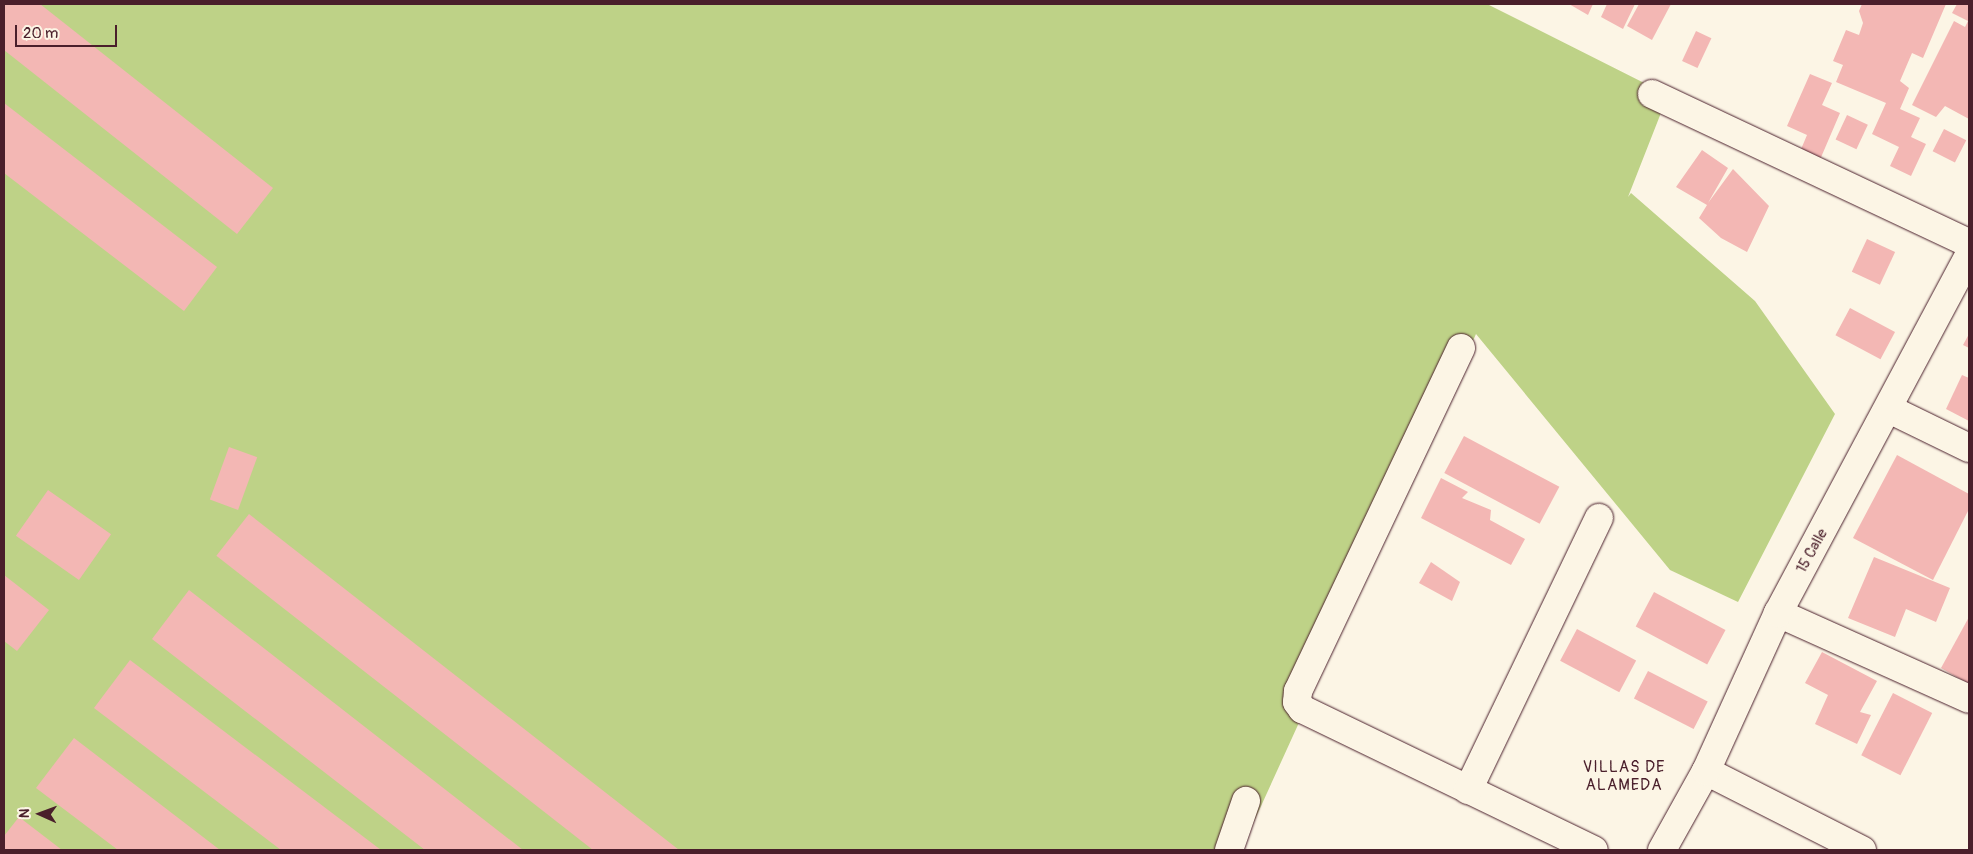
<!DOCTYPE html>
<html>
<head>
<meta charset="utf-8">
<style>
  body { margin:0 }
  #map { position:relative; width:1973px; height:854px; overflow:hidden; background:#fcf5e5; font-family:Pangolin,sans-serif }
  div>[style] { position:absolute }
  .green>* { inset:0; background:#bed287 }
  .building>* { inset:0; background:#f3b7b4; transform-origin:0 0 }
  .roads { filter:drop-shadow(0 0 1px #4a1f2b) drop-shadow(0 0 1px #4a1f2b) }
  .minor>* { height:28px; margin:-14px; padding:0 14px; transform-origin:14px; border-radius:14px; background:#fcf5e5 }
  span { translate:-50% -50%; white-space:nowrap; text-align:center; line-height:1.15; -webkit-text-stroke:4px #fcf5e5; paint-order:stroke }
  .street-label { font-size:15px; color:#4a1f2b }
  .neighbourhood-label { font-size:16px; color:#4a1f2b; letter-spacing:1px }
  .frame { position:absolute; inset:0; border:5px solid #4a1f2b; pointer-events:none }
  .north { position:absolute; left:15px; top:789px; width:50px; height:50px; -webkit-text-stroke:4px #fcf5e5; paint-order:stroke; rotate:272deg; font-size:14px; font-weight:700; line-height:20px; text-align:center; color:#4a1f2b }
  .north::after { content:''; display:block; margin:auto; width:18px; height:22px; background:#4a1f2b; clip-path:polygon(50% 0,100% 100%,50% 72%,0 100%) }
  .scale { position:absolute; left:15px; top:25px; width:102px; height:22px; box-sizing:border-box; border:2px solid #4a1f2b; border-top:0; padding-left:6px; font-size:15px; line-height:18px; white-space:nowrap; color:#4a1f2b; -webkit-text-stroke:4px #fcf5e5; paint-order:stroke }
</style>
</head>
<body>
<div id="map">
  <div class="green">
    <i style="clip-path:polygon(4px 4px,1487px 4px,1668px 95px,1628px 197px,1631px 193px,1755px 301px,1835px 414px,1738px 602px,1670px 570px,1476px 334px,1241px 850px,4px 850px)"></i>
  </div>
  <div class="building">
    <i style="clip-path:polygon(4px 4px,40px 4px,273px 188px,237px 234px,4px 50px)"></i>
    <i style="clip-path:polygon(1569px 4px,1593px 4px,1588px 15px)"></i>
    <i style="clip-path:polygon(1607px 4px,1635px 4px,1623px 29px,1601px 17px)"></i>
    <i style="clip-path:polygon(1639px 4px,1671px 4px,1652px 40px,1627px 26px)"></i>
    <i style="clip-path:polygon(1862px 4px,1946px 4px,1923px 58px,1912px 53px,1900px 81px,1909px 88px,1900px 109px,1920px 118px,1911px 137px,1926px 144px,1911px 176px,1890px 166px,1899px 147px,1872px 134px,1886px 103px,1836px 82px,1843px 65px,1833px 61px,1846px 30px,1859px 35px,1863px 23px,1859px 11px)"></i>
    <i style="clip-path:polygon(1957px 4px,1969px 4px,1969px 119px,1945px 106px,1936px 117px,1912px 105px,1954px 21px,1965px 27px,1968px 21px,1952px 13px)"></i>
    <i style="left:1696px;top:31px;width:17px;height:33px;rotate:25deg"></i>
    <i style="clip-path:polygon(1810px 74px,1832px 83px,1822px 105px,1840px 113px,1819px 162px,1799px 154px,1807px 135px,1787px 126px)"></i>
    <i style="clip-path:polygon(4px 103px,217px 267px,184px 311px,4px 173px)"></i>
    <i style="left:1847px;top:115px;width:23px;height:27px;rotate:25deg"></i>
    <i style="left:1944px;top:129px;width:25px;height:25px;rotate:27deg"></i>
    <i style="clip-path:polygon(1702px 150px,1728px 168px,1708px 203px,1733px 169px,1769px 206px,1747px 252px,1721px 238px,1699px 218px,1707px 205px,1676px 187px)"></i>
    <i style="left:1867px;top:239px;width:31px;height:36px;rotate:25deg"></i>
    <i style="left:1850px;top:308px;width:51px;height:31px;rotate:28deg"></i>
    <i style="clip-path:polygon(1969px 334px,1969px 348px,1963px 345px)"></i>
    <i style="clip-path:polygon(1962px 375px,1969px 378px,1969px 421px,1946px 409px)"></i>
    <i style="left:1464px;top:436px;width:108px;height:42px;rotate:28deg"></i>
    <i style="left:229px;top:447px;width:30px;height:56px;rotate:20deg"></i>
    <i style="clip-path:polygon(1897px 455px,1969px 494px,1969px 509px,1933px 580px,1853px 538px)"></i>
    <i style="clip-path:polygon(1441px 478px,1468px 492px,1462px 498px,1491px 510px,1490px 520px,1525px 539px,1511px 565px,1421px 518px)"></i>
    <i style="left:48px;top:490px;width:77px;height:56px;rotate:35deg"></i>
    <i style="left:249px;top:514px;width:545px;height:53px;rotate:38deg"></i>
    <i style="clip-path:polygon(1874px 557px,1950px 588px,1936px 622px,1906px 609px,1895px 637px,1848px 618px)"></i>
    <i style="clip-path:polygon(1431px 562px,1460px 582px,1452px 601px,1419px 583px)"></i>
    <i style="clip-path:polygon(4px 575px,49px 610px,17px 651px,4px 641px)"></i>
    <i style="clip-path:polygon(189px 590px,523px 850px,425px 850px,152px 639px)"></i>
    <i style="left:1654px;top:592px;width:81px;height:39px;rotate:28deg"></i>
    <i style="clip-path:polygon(1969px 617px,1969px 684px,1941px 668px)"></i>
    <i style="left:1577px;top:629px;width:67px;height:36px;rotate:28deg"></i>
    <i style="clip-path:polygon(1822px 652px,1877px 681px,1860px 712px,1871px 715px,1857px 744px,1815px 724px,1828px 695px,1805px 683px)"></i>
    <i style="clip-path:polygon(130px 660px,381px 850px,281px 850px,94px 708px)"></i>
    <i style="left:1648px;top:671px;width:67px;height:31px;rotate:27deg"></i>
    <i style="left:1893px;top:693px;width:44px;height:70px;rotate:27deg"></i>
    <i style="clip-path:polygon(74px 738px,220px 850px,118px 850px,36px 788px)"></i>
    <i style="clip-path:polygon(19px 817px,62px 850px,4px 850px,4px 836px)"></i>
  </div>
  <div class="roads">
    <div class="minor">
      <i style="left:1652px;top:94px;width:350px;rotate:25.2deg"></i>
      <i style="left:1461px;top:348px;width:380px;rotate:115.4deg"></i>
      <i style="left:1298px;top:691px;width:11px;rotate:95deg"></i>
      <i style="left:1297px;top:702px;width:9px;rotate:54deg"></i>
      <i style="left:1302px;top:709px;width:324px;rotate:25.8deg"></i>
      <i style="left:1889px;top:409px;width:89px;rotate:26deg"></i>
      <i style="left:1778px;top:613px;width:209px;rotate:24.2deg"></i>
      <i style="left:1706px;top:771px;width:175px;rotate:26.9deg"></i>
      <i style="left:1468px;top:790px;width:302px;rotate:-64.3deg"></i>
      <i style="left:1229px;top:850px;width:52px;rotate:-70.9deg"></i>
      <i style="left:1662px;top:850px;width:90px;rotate:-60.9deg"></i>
      <i style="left:1706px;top:771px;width:174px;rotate:-65.5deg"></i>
      <i style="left:1778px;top:613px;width:406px;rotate:-61.9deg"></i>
    </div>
  </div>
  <div class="street-label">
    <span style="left:1812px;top:551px;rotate:-61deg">15 Calle</span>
  </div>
  <div class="neighbourhood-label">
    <span style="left:1624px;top:776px">VILLAS DE<br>ALAMEDA</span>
  </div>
  <div class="frame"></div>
  <div class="north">N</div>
  <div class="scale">20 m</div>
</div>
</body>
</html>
